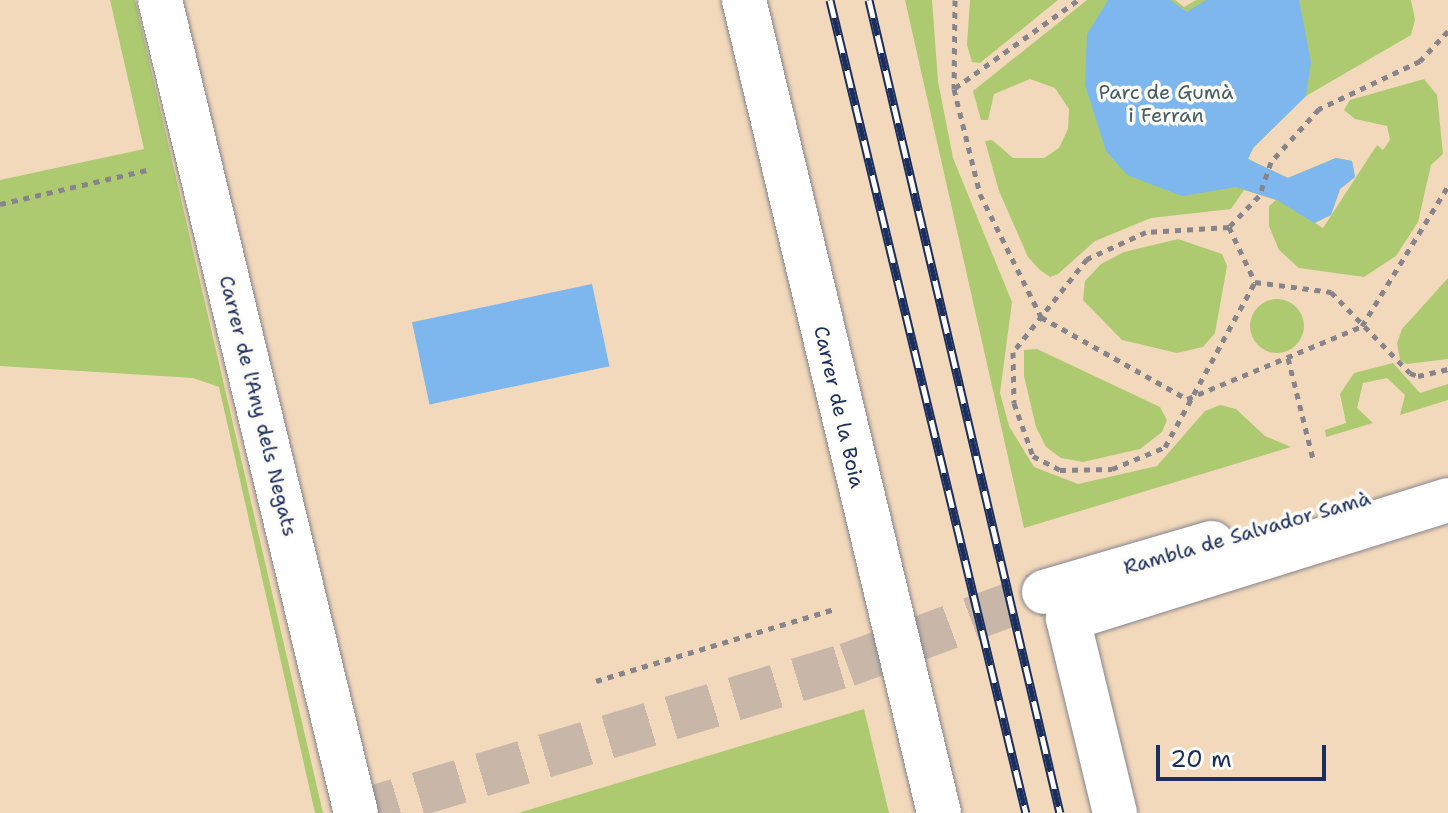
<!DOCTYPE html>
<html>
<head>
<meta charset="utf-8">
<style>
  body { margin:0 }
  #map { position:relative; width:1448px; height:813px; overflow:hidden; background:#f3d9bb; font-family:"Shantell Sans",sans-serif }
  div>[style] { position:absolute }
  .green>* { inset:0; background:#adca71 }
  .round { border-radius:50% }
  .water>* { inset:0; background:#7db7ee; transform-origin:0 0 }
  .minor-tunnel>* { height:44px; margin-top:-22px; transform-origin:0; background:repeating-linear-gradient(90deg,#c8b7a8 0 44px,transparent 0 66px) }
  .path>* { height:5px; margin-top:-2.5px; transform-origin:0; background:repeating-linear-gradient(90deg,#87848c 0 6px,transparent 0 12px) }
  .roads { filter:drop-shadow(0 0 2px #87848c) drop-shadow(0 0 2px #87848c) }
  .minor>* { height:44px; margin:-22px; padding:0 22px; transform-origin:22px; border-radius:22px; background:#fff }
  .rail>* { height:9px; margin-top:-4.5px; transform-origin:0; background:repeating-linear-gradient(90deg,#fdfcf7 0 18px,#1b2f5e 0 36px); box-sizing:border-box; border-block:2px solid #1b2f5e }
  span { translate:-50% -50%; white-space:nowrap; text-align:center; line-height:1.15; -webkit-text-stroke:7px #fdfcf7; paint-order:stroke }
  .park-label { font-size:20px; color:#475e64 }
  .street-label { font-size:20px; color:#1b2f5e }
  .scale { position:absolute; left:1156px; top:745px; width:170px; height:36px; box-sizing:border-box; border:4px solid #1b2f5e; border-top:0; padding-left:10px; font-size:24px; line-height:28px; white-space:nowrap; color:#1b2f5e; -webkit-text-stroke:6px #fdfcf7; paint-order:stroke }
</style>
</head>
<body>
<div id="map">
  <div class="green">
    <i style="clip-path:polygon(110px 0,135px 0,323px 813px,315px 813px,219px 387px,193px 378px,0 366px,0 180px,144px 149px)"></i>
    <i style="clip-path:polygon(905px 0,932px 0,938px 81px,953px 158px,1012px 302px,1000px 393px,1009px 426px,1034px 467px,1078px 484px,1157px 466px,1205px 411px,1220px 405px,1236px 409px,1265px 436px,1291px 447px,1024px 528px)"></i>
    <i style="clip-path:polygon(970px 0,1058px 0,980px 63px,972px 62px,967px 45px)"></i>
    <i style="clip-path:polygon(1087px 0,1175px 0,1184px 7px,1196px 0,1411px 0,1415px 20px,1411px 35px,1306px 96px,1253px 148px,1248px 159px,1288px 178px,1336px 158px,1352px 161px,1355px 177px,1340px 189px,1331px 215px,1315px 223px,1323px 228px,1377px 145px,1383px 150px,1390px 140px,1387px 126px,1355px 119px,1344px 110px,1350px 100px,1424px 79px,1437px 95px,1443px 154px,1431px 165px,1418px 222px,1396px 256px,1364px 277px,1299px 268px,1279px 250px,1269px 226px,1269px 206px,1276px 200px,1244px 190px,1231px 209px,1151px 218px,1095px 241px,1058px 274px,1050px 277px,1040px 270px,1028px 257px,999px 191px,985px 141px,992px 140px,1013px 158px,1044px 158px,1059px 148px,1068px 129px,1069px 109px,1055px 88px,1030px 79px,994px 94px,988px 120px,981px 120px,973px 91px)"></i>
    <i style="clip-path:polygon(1178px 239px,1222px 254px,1227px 266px,1215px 333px,1203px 347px,1177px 353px,1122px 340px,1083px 300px,1085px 281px,1101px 264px,1124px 252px)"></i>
    <i style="clip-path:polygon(1448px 278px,1448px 359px,1407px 364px,1400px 360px,1397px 343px,1402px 329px)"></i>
    <i class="round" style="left:1250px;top:299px;width:54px;height:54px"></i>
    <i style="clip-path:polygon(1037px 349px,1160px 407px,1167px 420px,1162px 432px,1140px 449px,1083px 462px,1061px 458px,1046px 447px,1036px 427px,1024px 376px,1024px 350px)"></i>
    <i style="clip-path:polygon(1393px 363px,1420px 393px,1448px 384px,1448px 400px,1400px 415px,1405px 395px,1387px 378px,1363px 383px,1357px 408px,1373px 423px,1326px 437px,1325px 430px,1346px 423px,1340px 394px,1354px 373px)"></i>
    <i style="clip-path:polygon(864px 709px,889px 813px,518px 813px)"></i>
  </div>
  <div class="water">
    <i style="clip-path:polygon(1108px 0,1170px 0,1187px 12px,1206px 0,1299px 0,1311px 62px,1306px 96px,1253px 148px,1248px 159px,1288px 178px,1336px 158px,1352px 161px,1355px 177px,1340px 189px,1331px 215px,1314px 223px,1277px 200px,1236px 187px,1182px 196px,1127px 175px,1106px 151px,1085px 85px,1087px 34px)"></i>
    <i style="left:592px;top:284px;width:84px;height:184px;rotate:78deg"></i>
  </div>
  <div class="minor-tunnel">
    <i style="left:355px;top:813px;width:514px;rotate:-16.74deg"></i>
    <i style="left:847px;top:665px;width:210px;rotate:-20.3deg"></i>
  </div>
  <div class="path">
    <i style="left:955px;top:0;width:89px;rotate:90.6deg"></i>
    <i style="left:954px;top:89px;width:108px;rotate:76.1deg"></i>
    <i style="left:980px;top:194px;width:137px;rotate:63.6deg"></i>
    <i style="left:1041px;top:317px;width:167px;rotate:29.3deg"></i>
    <i style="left:1187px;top:399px;width:190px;rotate:-22.6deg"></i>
    <i style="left:1362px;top:326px;width:164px;rotate:-58.4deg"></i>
    <i style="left:1448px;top:31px;width:41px;rotate:133deg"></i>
    <i style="left:1420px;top:61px;width:112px;rotate:154.6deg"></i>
    <i style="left:1319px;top:109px;width:72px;rotate:132.2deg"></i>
    <i style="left:1271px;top:162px;width:36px;rotate:109deg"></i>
    <i style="left:1259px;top:196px;width:43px;rotate:134.1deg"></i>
    <i style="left:1229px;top:227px;width:61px;rotate:64.7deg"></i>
    <i style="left:1255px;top:282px;width:77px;rotate:7.5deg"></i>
    <i style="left:1331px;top:292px;width:113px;rotate:45.7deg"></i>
    <i style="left:1410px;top:373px;width:9px;rotate:21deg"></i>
    <i style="left:1418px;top:376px;width:31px;rotate:-13deg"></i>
    <i style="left:955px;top:88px;width:151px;rotate:-35.6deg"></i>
    <i style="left:0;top:204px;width:151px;rotate:-13deg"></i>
    <i style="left:1229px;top:227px;width:83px;rotate:176.6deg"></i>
    <i style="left:1146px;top:232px;width:65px;rotate:155.4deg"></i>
    <i style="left:1087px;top:259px;width:119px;rotate:128.5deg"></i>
    <i style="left:1013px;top:352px;width:51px;rotate:88.9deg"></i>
    <i style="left:1014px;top:403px;width:56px;rotate:70.3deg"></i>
    <i style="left:1033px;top:456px;width:30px;rotate:27deg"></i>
    <i style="left:1060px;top:470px;width:52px;rotate:-1.1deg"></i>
    <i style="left:1112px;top:469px;width:57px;rotate:-22.5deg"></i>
    <i style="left:1165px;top:447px;width:188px;rotate:-61.4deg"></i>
    <i style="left:1288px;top:358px;width:104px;rotate:76.1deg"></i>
    <i style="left:596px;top:681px;width:250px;rotate:-16.8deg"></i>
  </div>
  <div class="roads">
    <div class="minor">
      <i style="left:160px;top:0;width:836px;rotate:76.45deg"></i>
      <i style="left:744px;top:0;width:836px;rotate:76.51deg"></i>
      <i style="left:1044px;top:592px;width:175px;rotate:-16.3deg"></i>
      <i style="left:1115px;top:813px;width:200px;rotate:-103.6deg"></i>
      <i style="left:1068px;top:619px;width:398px;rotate:-17.4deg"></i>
    </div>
  </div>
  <div class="rail">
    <i style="left:830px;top:0;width:836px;rotate:76.45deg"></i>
    <i style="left:869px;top:0;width:835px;rotate:76.78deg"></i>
  </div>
  <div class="park-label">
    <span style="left:1166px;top:104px">Parc de Gumà<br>i Ferran</span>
  </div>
  <div class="street-label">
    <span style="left:258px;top:406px;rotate:76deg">Carrer de l'Any dels Negats</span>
    <span style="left:839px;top:407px;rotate:77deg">Carrer de la Boia</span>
    <span style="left:1247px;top:533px;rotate:-16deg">Rambla de Salvador Samà</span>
  </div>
  <div class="scale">20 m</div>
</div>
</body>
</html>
